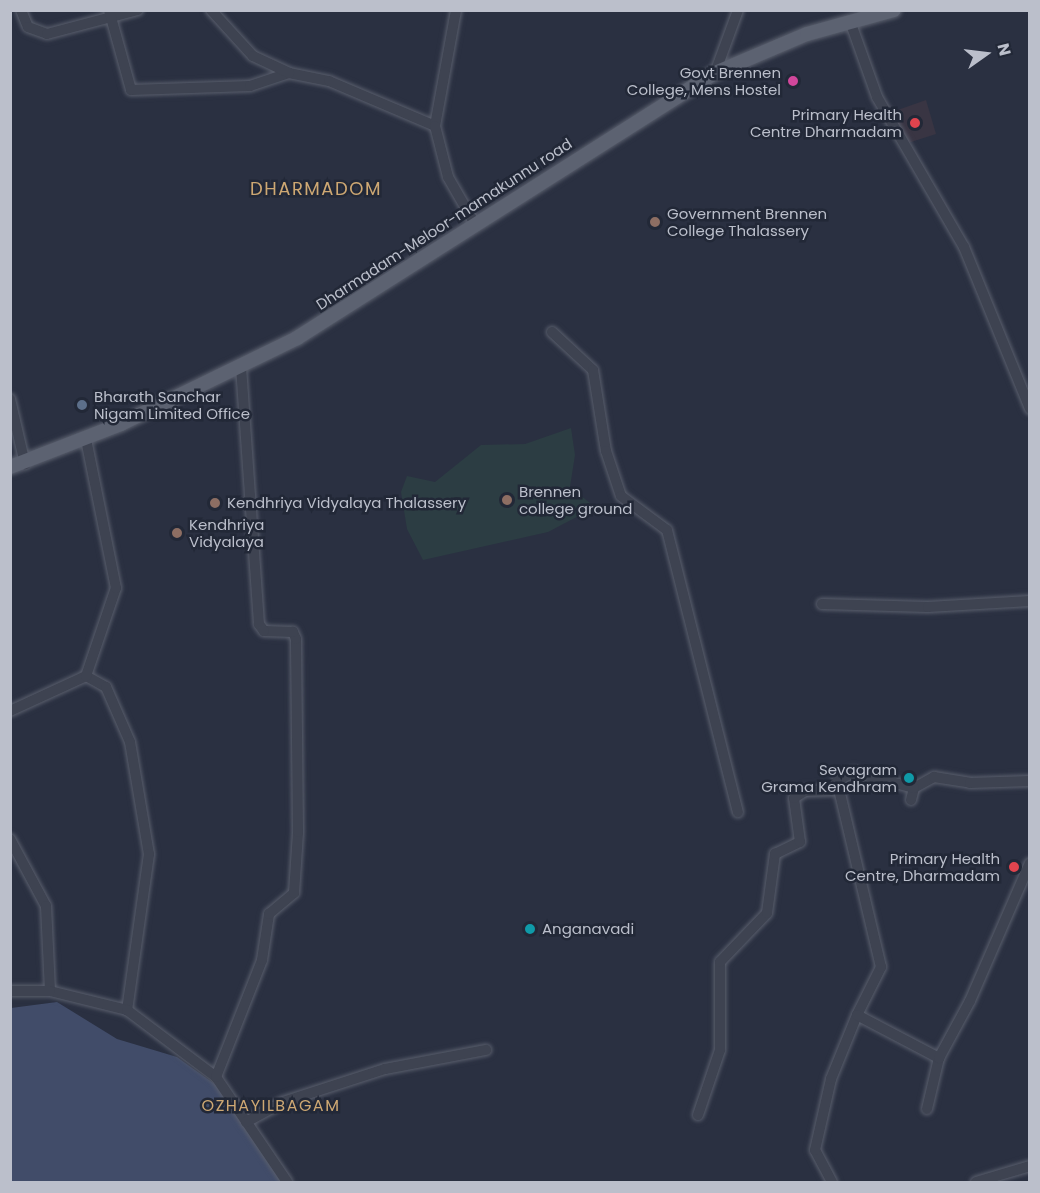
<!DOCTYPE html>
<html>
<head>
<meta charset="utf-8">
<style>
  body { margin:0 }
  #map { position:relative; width:1040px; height:1193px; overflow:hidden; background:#2a3041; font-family:Poppins,sans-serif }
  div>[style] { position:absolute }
  .medical>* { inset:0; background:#393543 }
  .green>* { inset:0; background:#2c3d43 }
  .water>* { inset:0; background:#414c69 }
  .roads { filter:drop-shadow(0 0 2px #595e6c) drop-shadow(0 0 2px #595e6c) }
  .minor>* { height:10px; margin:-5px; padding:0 5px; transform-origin:5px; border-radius:5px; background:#3e4351 }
  .major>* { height:14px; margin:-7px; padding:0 7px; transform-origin:7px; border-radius:7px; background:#5c6271 }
  .dots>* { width:16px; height:16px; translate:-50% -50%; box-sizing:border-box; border:3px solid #222837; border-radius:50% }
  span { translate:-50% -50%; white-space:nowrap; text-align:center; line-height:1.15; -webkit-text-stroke:5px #222837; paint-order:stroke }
  .poi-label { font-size:15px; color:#bbbfcb }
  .right { translate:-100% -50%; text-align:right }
  .left { translate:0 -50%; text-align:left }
  .street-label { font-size:15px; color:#bbbfcb }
  .neighbourhood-label { font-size:16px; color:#cea873; letter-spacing:1.5px }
  .quarter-label { font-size:18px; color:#cea873; letter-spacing:1.5px }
  .frame { position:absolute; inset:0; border:12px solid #bbbfcb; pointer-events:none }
  .north { position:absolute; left:956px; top:24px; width:60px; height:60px; -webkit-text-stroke:4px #222837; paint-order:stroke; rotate:76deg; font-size:16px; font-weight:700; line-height:24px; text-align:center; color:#bbbfcb }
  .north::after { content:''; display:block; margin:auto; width:21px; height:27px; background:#bbbfcb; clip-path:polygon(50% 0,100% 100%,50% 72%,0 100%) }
</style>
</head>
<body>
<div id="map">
  <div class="medical">
    <i style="clip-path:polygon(926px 100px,936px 134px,908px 143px,892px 112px)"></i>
  </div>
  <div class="green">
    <i style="clip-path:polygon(571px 428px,575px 455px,570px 487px,590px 503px,590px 510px,548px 532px,423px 560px,407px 529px,401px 492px,407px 476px,435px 482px,481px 445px,525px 444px)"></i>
  </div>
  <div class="water">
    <i style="clip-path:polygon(57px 1002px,117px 1039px,177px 1057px,216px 1085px,282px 1182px,11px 1182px,11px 1008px)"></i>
  </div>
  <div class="roads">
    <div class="minor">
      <i style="left:21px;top:10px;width:18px;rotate:68deg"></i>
      <i style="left:28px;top:27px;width:20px;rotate:20deg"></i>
      <i style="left:47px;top:34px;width:94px;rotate:-14.8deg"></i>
      <i style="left:109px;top:10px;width:83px;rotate:74.6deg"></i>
      <i style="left:131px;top:90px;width:119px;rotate:-1.9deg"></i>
      <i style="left:250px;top:86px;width:41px;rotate:-18.4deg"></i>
      <i style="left:289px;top:73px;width:41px;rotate:11.3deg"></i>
      <i style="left:329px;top:81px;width:115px;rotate:23deg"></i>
      <i style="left:435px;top:126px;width:118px;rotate:-79.7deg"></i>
      <i style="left:211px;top:10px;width:62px;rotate:47.6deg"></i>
      <i style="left:253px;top:56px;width:40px;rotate:25deg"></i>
      <i style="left:850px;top:21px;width:81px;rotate:70.4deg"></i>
      <i style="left:877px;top:97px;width:173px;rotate:59.9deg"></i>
      <i style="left:964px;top:247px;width:175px;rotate:67.8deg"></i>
      <i style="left:715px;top:73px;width:67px;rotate:-69.9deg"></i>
      <i style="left:435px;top:126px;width:53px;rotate:75.7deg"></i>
      <i style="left:448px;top:177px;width:54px;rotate:60.1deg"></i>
      <i style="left:552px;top:332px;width:56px;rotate:42.8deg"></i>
      <i style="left:593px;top:370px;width:82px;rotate:80.9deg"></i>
      <i style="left:606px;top:451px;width:47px;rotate:71.6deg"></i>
      <i style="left:621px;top:496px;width:57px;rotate:36.5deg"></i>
      <i style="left:667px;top:530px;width:291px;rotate:75.9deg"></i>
      <i style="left:10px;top:399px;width:67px;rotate:77deg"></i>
      <i style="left:822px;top:604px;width:106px;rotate:1.6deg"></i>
      <i style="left:928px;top:607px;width:102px;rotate:-3.4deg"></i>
      <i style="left:86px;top:676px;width:23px;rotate:29deg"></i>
      <i style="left:106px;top:687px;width:60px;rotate:66.4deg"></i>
      <i style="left:130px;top:742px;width:114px;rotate:80.4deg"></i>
      <i style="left:149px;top:854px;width:158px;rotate:98deg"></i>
      <i style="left:10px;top:711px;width:84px;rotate:-24.7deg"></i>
      <i style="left:86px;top:676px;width:93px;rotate:-71.2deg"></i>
      <i style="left:116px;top:588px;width:152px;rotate:-101.4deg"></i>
      <i style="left:911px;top:800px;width:12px;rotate:-76deg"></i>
      <i style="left:914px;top:788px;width:23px;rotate:-29deg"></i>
      <i style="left:934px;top:777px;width:36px;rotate:9deg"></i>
      <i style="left:970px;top:783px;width:60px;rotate:-1.9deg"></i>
      <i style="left:10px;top:839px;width:76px;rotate:61.8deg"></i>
      <i style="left:46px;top:906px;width:85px;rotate:87.3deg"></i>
      <i style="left:50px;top:991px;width:79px;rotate:13.9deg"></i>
      <i style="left:127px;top:1010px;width:111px;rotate:37deg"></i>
      <i style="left:216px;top:1077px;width:127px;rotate:55.9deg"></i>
      <i style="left:10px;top:991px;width:40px"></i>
      <i style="left:857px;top:1015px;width:54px;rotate:-63.4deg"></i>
      <i style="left:881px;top:967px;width:191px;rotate:-103.3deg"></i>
      <i style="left:837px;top:781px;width:18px;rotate:-29deg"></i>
      <i style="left:853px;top:772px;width:63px;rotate:14.7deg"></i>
      <i style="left:216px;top:1077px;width:126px;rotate:-68.5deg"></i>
      <i style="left:262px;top:960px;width:47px;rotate:-81.3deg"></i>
      <i style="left:269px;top:914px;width:33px;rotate:-40deg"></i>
      <i style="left:294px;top:893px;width:61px;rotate:-86.2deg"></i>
      <i style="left:298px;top:832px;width:193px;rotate:-90.6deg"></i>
      <i style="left:296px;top:639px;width:8px;rotate:-113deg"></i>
      <i style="left:293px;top:632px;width:29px;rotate:-178deg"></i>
      <i style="left:264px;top:631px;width:9px;rotate:-126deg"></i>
      <i style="left:259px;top:624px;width:259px;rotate:-94deg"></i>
      <i style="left:927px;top:1109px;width:52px;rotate:-76.8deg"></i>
      <i style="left:698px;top:1115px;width:69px;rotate:-71.3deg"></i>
      <i style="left:720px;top:1050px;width:88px;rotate:-90deg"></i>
      <i style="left:720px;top:962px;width:68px;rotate:-46.2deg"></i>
      <i style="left:767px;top:913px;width:60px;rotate:-82.3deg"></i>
      <i style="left:775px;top:854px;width:28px;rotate:-26deg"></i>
      <i style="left:800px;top:842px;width:44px;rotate:-97.8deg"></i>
      <i style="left:794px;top:798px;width:13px;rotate:-32deg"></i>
      <i style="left:805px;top:791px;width:33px;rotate:-2deg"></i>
      <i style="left:246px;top:1122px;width:42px;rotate:-28.4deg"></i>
      <i style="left:283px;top:1102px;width:107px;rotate:-17.9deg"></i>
      <i style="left:385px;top:1069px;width:103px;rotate:-10.7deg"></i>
      <i style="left:832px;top:1182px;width:36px;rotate:-118deg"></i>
      <i style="left:815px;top:1150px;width:73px;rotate:-77.3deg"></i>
      <i style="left:831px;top:1079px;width:69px;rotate:-67.9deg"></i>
      <i style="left:857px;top:1015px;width:93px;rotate:27.7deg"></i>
      <i style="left:939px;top:1058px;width:65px;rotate:-61.5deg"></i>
      <i style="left:970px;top:1001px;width:150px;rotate:-66.5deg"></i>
      <i style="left:976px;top:1182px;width:56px;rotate:-16.5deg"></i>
    </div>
    <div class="major">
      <i style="left:10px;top:467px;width:119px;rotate:-21.2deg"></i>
      <i style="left:121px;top:424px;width:196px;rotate:-26deg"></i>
      <i style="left:297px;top:338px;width:495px;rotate:-32.4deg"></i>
      <i style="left:715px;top:73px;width:100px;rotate:-23deg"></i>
      <i style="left:807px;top:34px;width:90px;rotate:-15.4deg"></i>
    </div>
  </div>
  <div class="dots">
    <i style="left:793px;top:81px;background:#d1479c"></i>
    <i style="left:915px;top:123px;background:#e0444e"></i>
    <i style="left:655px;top:222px;background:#8d6e63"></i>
    <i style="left:82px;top:405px;background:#5c6f8a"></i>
    <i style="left:507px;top:500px;background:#8d6e63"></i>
    <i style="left:215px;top:503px;background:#8d6e63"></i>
    <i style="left:177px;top:533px;background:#8d6e63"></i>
    <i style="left:909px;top:778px;background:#0f9aa8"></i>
    <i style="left:1014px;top:867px;background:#e0444e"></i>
    <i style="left:530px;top:929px;background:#0f9aa8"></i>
  </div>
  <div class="poi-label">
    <span class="right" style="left:781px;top:81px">Govt Brennen<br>College, Mens Hostel</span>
    <span class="right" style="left:902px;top:123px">Primary Health<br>Centre Dharmadam</span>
    <span class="left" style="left:667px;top:222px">Government Brennen<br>College Thalassery</span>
    <span class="left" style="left:94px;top:405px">Bharath Sanchar<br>Nigam Limited Office</span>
    <span class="left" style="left:519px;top:500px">Brennen<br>college ground</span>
    <span class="left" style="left:227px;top:503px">Kendhriya Vidyalaya Thalassery</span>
    <span class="left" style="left:189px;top:533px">Kendhriya<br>Vidyalaya</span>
    <span class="right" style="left:897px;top:778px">Sevagram<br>Grama Kendhram</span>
    <span class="right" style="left:1000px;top:867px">Primary Health<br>Centre, Dharmadam</span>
    <span class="left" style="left:542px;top:929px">Anganavadi</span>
  </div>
  <div class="street-label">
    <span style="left:444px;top:224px;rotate:-33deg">Dharmadam-Meloor-mamakunnu road</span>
  </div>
  <div class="neighbourhood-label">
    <span style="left:271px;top:1106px">OZHAYILBAGAM</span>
  </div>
  <div class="quarter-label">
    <span style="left:316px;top:189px">DHARMADOM</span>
  </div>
  <div class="frame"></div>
  <div class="north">N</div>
</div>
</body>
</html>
